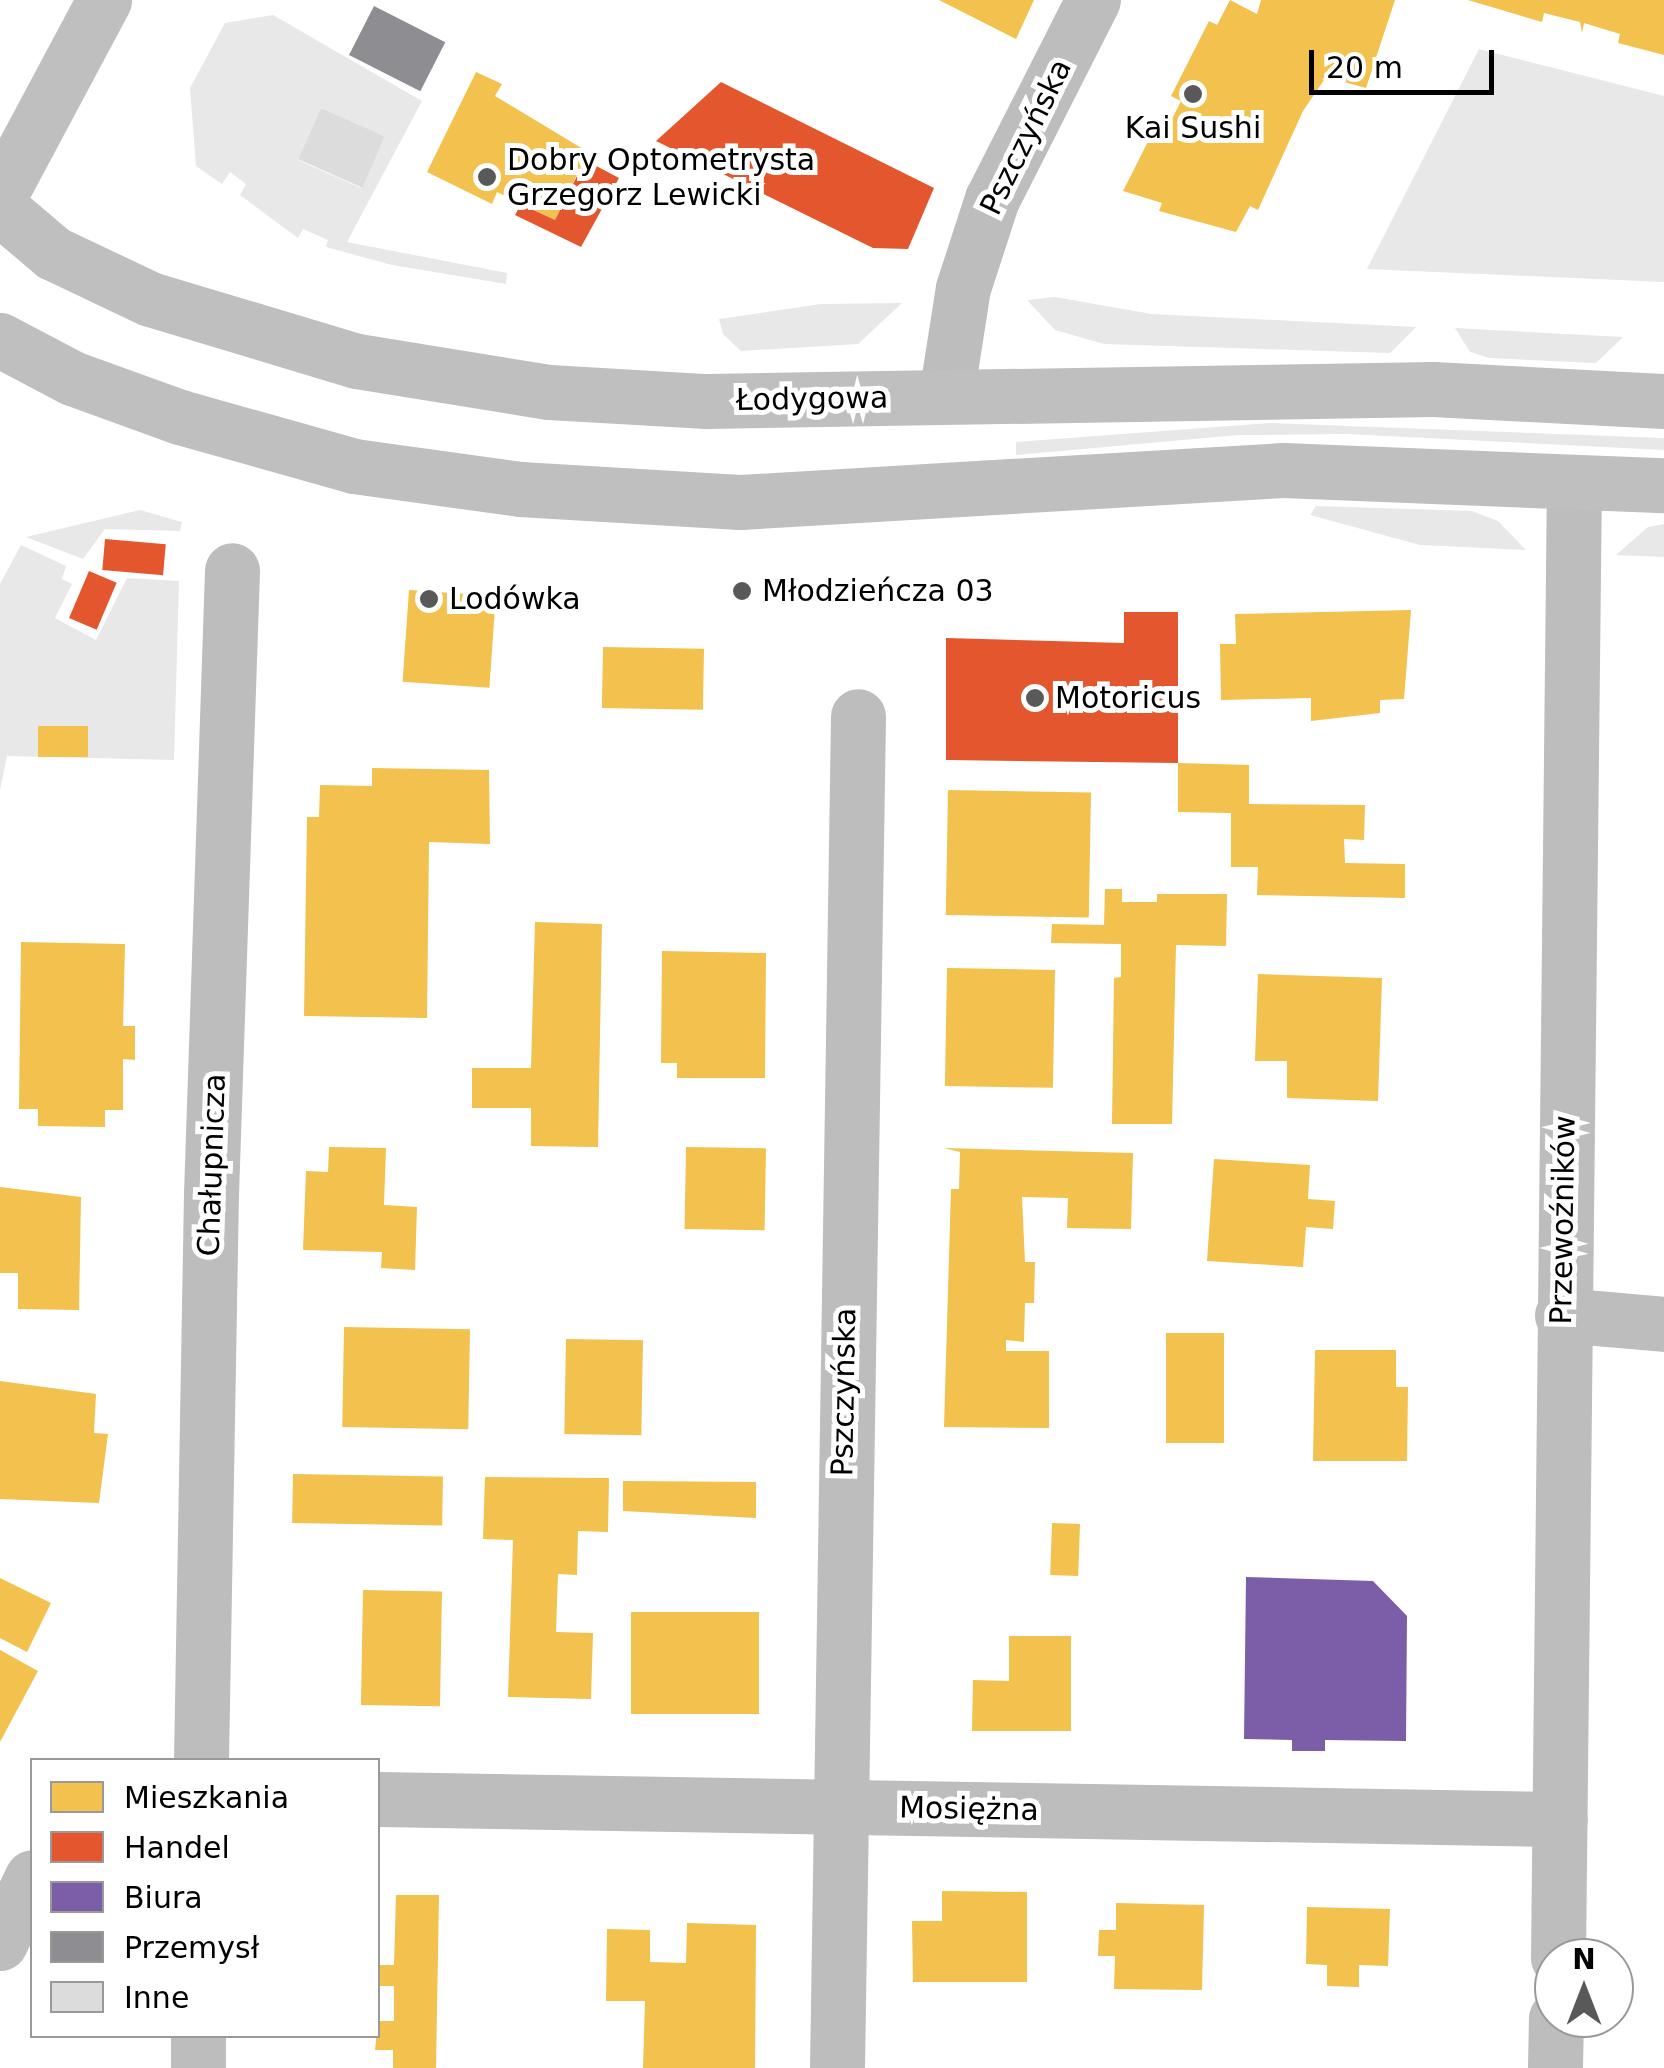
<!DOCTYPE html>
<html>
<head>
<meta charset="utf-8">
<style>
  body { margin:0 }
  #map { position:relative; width:1664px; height:2068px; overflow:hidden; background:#fff; font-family:"DejaVu Sans",sans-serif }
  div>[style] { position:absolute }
  .green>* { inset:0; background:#e8e8e8 }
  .homes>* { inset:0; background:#f2c14e; transform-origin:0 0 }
  .shops>* { inset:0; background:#e4572e; transform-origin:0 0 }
  .offices>* { inset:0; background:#7b5ea7 }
  .industry>* { inset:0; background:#8d8d92; transform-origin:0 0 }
  .building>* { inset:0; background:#dcdcdc; transform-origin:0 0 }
  .minor>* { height:55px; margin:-27.5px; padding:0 27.5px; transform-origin:27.5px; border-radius:27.5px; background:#bdbdbd }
  .secondary>* { height:55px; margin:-27.5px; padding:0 27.5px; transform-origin:27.5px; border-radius:27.5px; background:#bfbfbf }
  .dots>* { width:28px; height:28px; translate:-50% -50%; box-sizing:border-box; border:5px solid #fff; border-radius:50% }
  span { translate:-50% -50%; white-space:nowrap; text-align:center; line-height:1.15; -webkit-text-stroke:10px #fff; paint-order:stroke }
  .poi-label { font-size:30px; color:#000 }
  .left { translate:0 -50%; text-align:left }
  .street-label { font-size:30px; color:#000 }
  .legend { position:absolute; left:30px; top:1758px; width:350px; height:280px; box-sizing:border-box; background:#fff; border:2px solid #999; margin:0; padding:12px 18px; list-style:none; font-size:30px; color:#000 }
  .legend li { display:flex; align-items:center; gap:20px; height:50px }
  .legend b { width:50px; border:2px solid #999 }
  .north { position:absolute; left:1534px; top:1938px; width:100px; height:100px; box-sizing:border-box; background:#fff; border:2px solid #999; border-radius:50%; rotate:0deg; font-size:28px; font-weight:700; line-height:40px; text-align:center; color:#000 }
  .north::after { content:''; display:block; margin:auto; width:35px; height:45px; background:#595959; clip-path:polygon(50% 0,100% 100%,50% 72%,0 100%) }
  .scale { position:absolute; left:1309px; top:50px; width:185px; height:45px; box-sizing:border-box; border:5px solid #000; border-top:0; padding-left:12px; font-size:30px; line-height:35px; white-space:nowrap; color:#000; -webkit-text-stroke:8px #fff; paint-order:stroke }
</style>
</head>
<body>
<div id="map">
  <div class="green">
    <i style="clip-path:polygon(evenodd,273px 15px,422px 101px,347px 242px,507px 273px,506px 284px,392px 265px,326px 247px,328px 240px,303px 229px,298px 238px,240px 195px,246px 184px,230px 172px,222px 184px,196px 166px,190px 88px,225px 23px,273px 15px,321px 108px,385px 137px,361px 188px,298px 160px,321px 108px)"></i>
    <i style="clip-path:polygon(1479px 49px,1664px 96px,1664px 282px,1367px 269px)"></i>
    <i style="clip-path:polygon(1055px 297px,1152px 314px,1416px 327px,1390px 353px,1104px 344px,1055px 330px,1027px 300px)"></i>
    <i style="clip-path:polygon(902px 303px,858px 344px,741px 351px,723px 334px,719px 319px,821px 304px)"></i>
    <i style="clip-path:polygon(1455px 328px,1623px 337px,1596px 363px,1489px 358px,1470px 352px)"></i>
    <i style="clip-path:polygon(1270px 423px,1664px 438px,1664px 450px,1346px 434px,1238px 435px,1016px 455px,1016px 442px)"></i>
    <i style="clip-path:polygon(1316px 506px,1472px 511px,1498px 521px,1526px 550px,1420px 545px,1310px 515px)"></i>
    <i style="clip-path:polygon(140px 510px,182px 522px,180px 531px,105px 529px,83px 559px,26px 537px)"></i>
    <i style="clip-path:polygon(1664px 524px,1664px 557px,1616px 555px,1648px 527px)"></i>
    <i style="clip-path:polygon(21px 545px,66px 566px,62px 579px,72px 584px,55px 618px,96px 640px,127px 578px,179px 581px,174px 760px,7px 756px,0 790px,0 584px)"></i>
  </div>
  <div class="homes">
    <i style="clip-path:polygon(939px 0,1034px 0,1016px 39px)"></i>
    <i style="clip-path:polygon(1230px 0,1257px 14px,1261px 0,1395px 0,1366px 88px,1326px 77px,1303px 111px,1258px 210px,1250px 206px,1236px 232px,1159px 211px,1162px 203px,1123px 191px,1163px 112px,1173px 117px,1181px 101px,1171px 96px,1209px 21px,1217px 25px)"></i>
    <i style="clip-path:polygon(1468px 0,1664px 0,1664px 55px,1618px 43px,1620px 34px,1584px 23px,1582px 33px,1580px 22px,1544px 13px,1542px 22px)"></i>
    <i style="clip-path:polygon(476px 72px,502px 84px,495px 96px,588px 152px,555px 220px,497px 192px,492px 204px,427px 172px)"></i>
    <i style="left:409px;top:590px;width:87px;height:92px;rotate:4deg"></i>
    <i style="clip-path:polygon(1411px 610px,1404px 699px,1380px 700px,1380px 713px,1311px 721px,1311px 698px,1221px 700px,1220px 644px,1236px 644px,1235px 614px)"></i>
    <i style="left:603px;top:647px;width:101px;height:61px;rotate:1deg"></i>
    <i style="left:38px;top:726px;width:50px;height:31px"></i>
    <i style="clip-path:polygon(1178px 763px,1249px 765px,1249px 804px,1365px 805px,1364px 840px,1344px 839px,1345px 863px,1405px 864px,1405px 898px,1257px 895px,1258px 867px,1231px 867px,1231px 813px,1178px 812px)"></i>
    <i style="clip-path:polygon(372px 768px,489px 770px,490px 844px,429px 842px,427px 1018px,304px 1016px,307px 817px,319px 817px,320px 785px,372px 786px)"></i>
    <i style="left:948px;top:790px;width:143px;height:125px;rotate:1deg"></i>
    <i style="clip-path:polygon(1105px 889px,1122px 889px,1122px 902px,1157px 902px,1157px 894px,1227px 894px,1226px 946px,1176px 945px,1172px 1124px,1112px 1124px,1114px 978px,1121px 977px,1121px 944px,1051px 943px,1052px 924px,1104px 925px)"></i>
    <i style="clip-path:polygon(535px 922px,602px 924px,598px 1147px,531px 1146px,531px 1108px,472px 1108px,472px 1068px,531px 1068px)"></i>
    <i style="clip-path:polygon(21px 942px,125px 944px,123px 1026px,135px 1026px,135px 1060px,123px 1059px,123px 1110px,105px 1110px,105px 1127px,38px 1126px,38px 1109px,19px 1109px)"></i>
    <i style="clip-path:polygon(662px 951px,766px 953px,765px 1078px,677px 1078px,677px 1063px,661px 1063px)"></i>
    <i style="left:947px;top:968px;width:108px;height:118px;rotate:1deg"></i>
    <i style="clip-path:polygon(1258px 974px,1382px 978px,1378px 1101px,1287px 1098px,1287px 1061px,1255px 1061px)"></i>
    <i style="clip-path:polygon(329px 1147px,386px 1148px,384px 1205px,417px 1207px,415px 1270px,381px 1268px,382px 1252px,303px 1250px,306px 1171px,328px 1172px)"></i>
    <i style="left:686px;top:1147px;width:80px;height:82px;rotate:1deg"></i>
    <i style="clip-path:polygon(944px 1148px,1133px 1153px,1131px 1229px,1067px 1228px,1068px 1198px,1022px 1197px,1025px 1262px,1035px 1262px,1034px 1303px,1025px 1303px,1024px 1342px,1006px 1340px,1006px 1351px,1049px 1351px,1049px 1428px,944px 1427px,951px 1189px,959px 1189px,960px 1152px)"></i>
    <i style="clip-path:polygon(1214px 1159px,1310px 1165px,1308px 1199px,1335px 1201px,1333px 1229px,1306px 1227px,1303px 1267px,1207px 1261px)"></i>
    <i style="clip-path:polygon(0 1187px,81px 1197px,79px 1310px,18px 1309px,18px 1273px,0 1273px)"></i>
    <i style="left:344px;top:1327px;width:126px;height:100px;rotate:1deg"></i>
    <i style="left:1166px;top:1333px;width:58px;height:110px"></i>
    <i style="left:566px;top:1339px;width:77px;height:95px;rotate:1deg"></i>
    <i style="clip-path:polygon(1315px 1350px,1396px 1350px,1396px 1387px,1408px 1387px,1407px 1461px,1313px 1461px)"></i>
    <i style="clip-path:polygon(0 1381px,96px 1394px,94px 1433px,108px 1434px,99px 1503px,0 1499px)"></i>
    <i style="left:293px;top:1474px;width:150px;height:49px;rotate:1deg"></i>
    <i style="clip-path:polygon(485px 1477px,609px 1478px,608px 1532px,578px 1531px,577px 1575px,558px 1574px,556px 1632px,593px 1633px,591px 1699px,508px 1697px,513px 1540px,483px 1539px)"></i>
    <i style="clip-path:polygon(623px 1481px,756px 1482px,756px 1518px,623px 1511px)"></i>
    <i style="left:1052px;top:1523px;width:28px;height:52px;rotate:2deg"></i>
    <i style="clip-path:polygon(0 1578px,51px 1603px,27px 1652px,0 1638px)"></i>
    <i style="left:363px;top:1590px;width:79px;height:115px;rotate:1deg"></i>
    <i style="left:631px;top:1612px;width:128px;height:102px"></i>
    <i style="clip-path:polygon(1009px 1636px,1071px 1636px,1071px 1731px,972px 1731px,973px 1680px,1009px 1681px)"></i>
    <i style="clip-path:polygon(0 1650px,38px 1671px,0 1742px)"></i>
    <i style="clip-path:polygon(942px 1891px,1027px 1892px,1027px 1982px,913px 1982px,912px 1921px,942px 1921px)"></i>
    <i style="clip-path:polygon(396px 1895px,439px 1895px,436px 2068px,393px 2068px,393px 2050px,375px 2050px,378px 2021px,394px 2021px,394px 1986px,378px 1986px,378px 1965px,394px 1965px)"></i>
    <i style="clip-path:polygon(1116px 1903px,1204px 1905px,1202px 1990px,1114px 1989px,1115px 1956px,1098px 1956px,1099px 1930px,1116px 1930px)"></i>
    <i style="clip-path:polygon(1307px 1907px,1390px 1909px,1388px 1966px,1359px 1965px,1359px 1987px,1327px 1986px,1327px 1965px,1306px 1964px)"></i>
    <i style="clip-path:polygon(687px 1923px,756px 1925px,755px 2068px,643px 2068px,645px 2001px,606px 2001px,607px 1929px,650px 1930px,650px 1962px,686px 1963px)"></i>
  </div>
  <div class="shops">
    <i style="clip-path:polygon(721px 82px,934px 188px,908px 249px,873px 248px,656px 141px)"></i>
    <i style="clip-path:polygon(585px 160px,619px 178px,581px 247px,515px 215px,521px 204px,555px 220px)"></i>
    <i style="left:105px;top:539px;width:61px;height:31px;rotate:5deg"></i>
    <i style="left:89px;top:571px;width:30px;height:51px;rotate:23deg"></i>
    <i style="clip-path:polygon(1124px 612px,1178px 612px,1178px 763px,946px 760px,946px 638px,1124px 643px)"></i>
  </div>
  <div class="offices">
    <i style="clip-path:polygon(1246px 1577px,1373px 1581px,1407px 1616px,1406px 1741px,1325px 1740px,1325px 1751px,1292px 1751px,1292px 1740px,1244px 1739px)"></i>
  </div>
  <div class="industry">
    <i style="left:374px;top:6px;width:80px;height:55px;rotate:27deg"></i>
  </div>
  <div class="building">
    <i style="left:321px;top:108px;width:70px;height:56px;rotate:24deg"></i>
  </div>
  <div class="minor">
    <i style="left:946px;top:396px;width:109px;rotate:-81.1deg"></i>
    <i style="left:963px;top:288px;width:94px;rotate:-72deg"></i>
    <i style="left:992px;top:199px;width:223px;rotate:-63.1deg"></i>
    <i style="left:1562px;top:1315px;width:102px;rotate:5deg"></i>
    <i style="left:201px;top:1760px;width:566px;rotate:-88.99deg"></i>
    <i style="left:211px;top:1194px;width:624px;rotate:-88.07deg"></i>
    <i style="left:378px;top:1799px;width:1182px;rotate:0.97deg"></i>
    <i style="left:0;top:1943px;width:73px;rotate:-64.1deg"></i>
    <i style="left:1558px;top:1958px;width:1476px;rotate:-89.38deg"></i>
    <i style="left:198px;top:2068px;width:32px;rotate:-90deg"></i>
    <i style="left:837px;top:2068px;width:1352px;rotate:-89.11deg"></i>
    <i style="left:1555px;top:2068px;width:50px;rotate:-88.9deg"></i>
  </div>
  <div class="secondary">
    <i style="left:0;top:195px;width:221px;rotate:-61.9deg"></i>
    <i style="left:0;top:208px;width:70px;rotate:40.3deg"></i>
    <i style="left:53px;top:253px;width:107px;rotate:25.4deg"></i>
    <i style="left:150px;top:299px;width:216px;rotate:16.7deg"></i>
    <i style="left:357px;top:361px;width:194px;rotate:9.2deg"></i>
    <i style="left:549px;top:392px;width:158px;rotate:3.3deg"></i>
    <i style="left:707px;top:401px;width:726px;rotate:-0.95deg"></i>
    <i style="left:1433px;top:389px;width:231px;rotate:3deg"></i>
    <i style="left:0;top:340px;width:81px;rotate:27.8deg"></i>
    <i style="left:72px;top:378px;width:115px;rotate:19.9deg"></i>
    <i style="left:180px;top:417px;width:181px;rotate:15.7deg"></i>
    <i style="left:354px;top:466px;width:168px;rotate:7.9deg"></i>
    <i style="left:520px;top:489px;width:220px;rotate:3.4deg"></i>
    <i style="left:740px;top:502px;width:544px;rotate:-3.37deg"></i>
    <i style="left:1283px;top:470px;width:381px;rotate:2.3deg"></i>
  </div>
  <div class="dots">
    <i style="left:1193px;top:94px;background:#595959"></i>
    <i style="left:487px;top:177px;background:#595959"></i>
    <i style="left:742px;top:591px;background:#595959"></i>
    <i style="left:429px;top:599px;background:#595959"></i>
    <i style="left:1035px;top:698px;background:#595959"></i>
  </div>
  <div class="poi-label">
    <span style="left:1193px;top:128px">Kai Sushi</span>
    <span class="left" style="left:507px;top:177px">Dobry Optometrysta<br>Grzegorz Lewicki</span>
    <span class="left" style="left:762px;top:591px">Młodzieńcza 03</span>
    <span class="left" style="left:449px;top:599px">Lodówka</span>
    <span class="left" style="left:1055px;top:698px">Motoricus</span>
  </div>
  <div class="street-label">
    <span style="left:1026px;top:137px;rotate:-64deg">Pszczyńska</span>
    <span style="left:812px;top:399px;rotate:-1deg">Łodygowa</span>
    <span style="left:212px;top:1165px;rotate:-88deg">Chałupnicza</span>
    <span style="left:1563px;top:1220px;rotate:-89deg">Przewoźników</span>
    <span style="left:844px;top:1392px;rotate:-89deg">Pszczyńska</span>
    <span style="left:969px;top:1809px;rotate:1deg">Mosiężna</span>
  </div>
  <ul class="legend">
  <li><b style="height:28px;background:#f2c14e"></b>Mieszkania</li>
  <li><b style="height:28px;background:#e4572e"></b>Handel</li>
  <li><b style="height:28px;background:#7b5ea7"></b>Biura</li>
  <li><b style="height:28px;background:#8d8d92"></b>Przemysł</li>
  <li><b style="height:28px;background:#dcdcdc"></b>Inne</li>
  </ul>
  <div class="north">N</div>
  <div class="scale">20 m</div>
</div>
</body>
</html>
